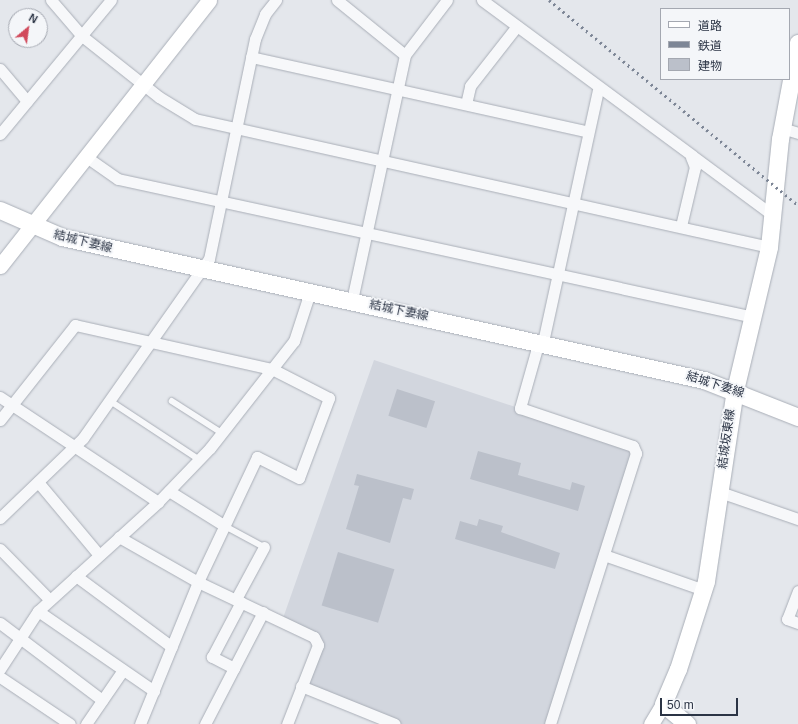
<!DOCTYPE html>
<html>
<head>
<meta charset="utf-8">
<style>
  body { margin:0 }
  #map { position:relative; width:798px; height:724px; overflow:hidden; background:#e4e7ec; font-family:Helvetica,"Noto Sans JP",sans-serif }
  div>[style] { position:absolute }
  .built>* { inset:0; background:#d2d6de }
  .building>* { inset:0; background:#bbc0ca; transform-origin:0 0 }
  .roads { filter:drop-shadow(0 0 1px #a9aeb7) drop-shadow(0 0 1px #a9aeb7) }
  .lane>* { height:5.5px; margin:-2.75px; padding:0 2.75px; transform-origin:2.75px; border-radius:2.75px; background:#f7f8fa }
  .street>* { height:11px; margin:-5.5px; padding:0 5.5px; transform-origin:5.5px; border-radius:5.5px; background:#f7f8fa }
  .secondary>* { height:15px; margin:-7.5px; padding:0 7.5px; transform-origin:7.5px; border-radius:7.5px; background:#fff }
  .primary>* { height:17px; margin:-8.5px; padding:0 8.5px; transform-origin:8.5px; border-radius:8.5px; background:#fff }
  .rail>* { height:3px; margin-top:-1.5px; transform-origin:0; background:repeating-linear-gradient(90deg,#7d8696 0 2px,transparent 0 6px) }
  span { translate:-50% -50%; white-space:nowrap; text-align:center; line-height:1.15; -webkit-text-stroke:3.5px #f4f6f9; paint-order:stroke }
  .street-label { font-size:12px; color:#2b3445 }
  .legend { position:absolute; left:660px; top:8px; width:130px; height:72px; box-sizing:border-box; background:#f4f6f9; border:1px solid #a4a8b1; margin:0; padding:5px 7px; list-style:none; font-size:12px; color:#2b3445 }
  .legend li { display:flex; align-items:center; gap:8px; height:20px }
  .legend b { width:20px; border:1px solid #a4a8b1 }
  .north { position:absolute; left:8px; top:8px; width:40px; height:40px; box-sizing:border-box; background:#f4f6f9; border:1px solid #a4a8b1; border-radius:50%; rotate:29deg; font-size:11px; font-weight:700; line-height:16px; text-align:center; color:#2b3445 }
  .north::after { content:''; display:block; margin:auto; width:14px; height:18px; background:#d1495b; clip-path:polygon(50% 0,100% 100%,50% 72%,0 100%) }
  .scale { position:absolute; left:660px; top:698px; width:78px; height:18px; box-sizing:border-box; border:2px solid #2b3445; border-top:0; padding-left:5px; font-size:12px; line-height:14px; white-space:nowrap; color:#2b3445; -webkit-text-stroke:3px #f4f6f9; paint-order:stroke }
</style>
</head>
<body>
<div id="map">
  <div class="built">
    <i style="clip-path:polygon(374px 360px,633px 446px,550px 724px,398px 724px,301px 686px,318px 645px,282px 621px)"></i>
  </div>
  <div class="building">
    <i style="left:397px;top:389px;width:40px;height:28px;rotate:18deg"></i>
    <i style="clip-path:polygon(478px 451px,521px 463px,518px 475px,570px 490px,572px 482px,585px 486px,578px 511px,470px 479px)"></i>
    <i style="clip-path:polygon(357px 474px,414px 489px,411px 500px,403px 498px,390px 543px,346px 529px,359px 486px,354px 485px)"></i>
    <i style="clip-path:polygon(479px 519px,503px 526px,501px 532px,560px 553px,555px 569px,455px 539px,460px 521px,477px 526px)"></i>
    <i style="left:338px;top:552px;width:59px;height:56px;rotate:17deg"></i>
  </div>
  <div class="roads">
    <div class="lane">
      <i style="left:109px;top:400px;width:109px;rotate:33.4deg"></i>
      <i style="left:172px;top:401px;width:59px;rotate:32.6deg"></i>
      <i style="left:225px;top:526px;width:44px;rotate:28.3deg"></i>
    </div>
    <div class="street">
      <i style="left:51px;top:0;width:48px;rotate:49.3deg"></i>
      <i style="left:82px;top:36px;width:98px;rotate:38.4deg"></i>
      <i style="left:159px;top:97px;width:42px;rotate:31.4deg"></i>
      <i style="left:195px;top:119px;width:588px;rotate:12.57deg"></i>
      <i style="left:337px;top:0;width:87px;rotate:39deg"></i>
      <i style="left:405px;top:55px;width:251px;rotate:102.2deg"></i>
      <i style="left:482px;top:0;width:362px;rotate:36.5deg"></i>
      <i style="left:405px;top:55px;width:69px;rotate:-52.6deg"></i>
      <i style="left:251px;top:57px;width:345px;rotate:12.5deg"></i>
      <i style="left:0;top:69px;width:42px;rotate:49.8deg"></i>
      <i style="left:466px;top:104px;width:18px;rotate:-77deg"></i>
      <i style="left:470px;top:86px;width:76px;rotate:-51.9deg"></i>
      <i style="left:782px;top:128px;width:17px;rotate:17deg"></i>
      <i style="left:0;top:134px;width:174px;rotate:-50.4deg"></i>
      <i style="left:85px;top:156px;width:40px;rotate:34.9deg"></i>
      <i style="left:118px;top:179px;width:651px;rotate:12.24deg"></i>
      <i style="left:681px;top:226px;width:61px;rotate:-76.7deg"></i>
      <i style="left:695px;top:167px;width:11px;rotate:-112deg"></i>
      <i style="left:539px;top:341px;width:70px;rotate:105.8deg"></i>
      <i style="left:520px;top:408px;width:119px;rotate:18.6deg"></i>
      <i style="left:633px;top:446px;width:8px;rotate:67deg"></i>
      <i style="left:636px;top:453px;width:284px;rotate:107.6deg"></i>
      <i style="left:543px;top:342px;width:259px;rotate:-77.7deg"></i>
      <i style="left:0;top:397px;width:190px;rotate:33.6deg"></i>
      <i style="left:0;top:420px;width:121px;rotate:-51.7deg"></i>
      <i style="left:75px;top:325px;width:202px;rotate:12.6deg"></i>
      <i style="left:272px;top:369px;width:64px;rotate:27deg"></i>
      <i style="left:329px;top:398px;width:85px;rotate:110.6deg"></i>
      <i style="left:299px;top:478px;width:47px;rotate:-153.4deg"></i>
      <i style="left:257px;top:457px;width:138px;rotate:115.3deg"></i>
      <i style="left:198px;top:582px;width:91px;rotate:-150.3deg"></i>
      <i style="left:38px;top:482px;width:95px;rotate:50.1deg"></i>
      <i style="left:169px;top:491px;width:66px;rotate:32deg"></i>
      <i style="left:720px;top:492px;width:83px;rotate:19.1deg"></i>
      <i style="left:0;top:518px;width:115px;rotate:-43.9deg"></i>
      <i style="left:83px;top:438px;width:219px;rotate:-54.9deg"></i>
      <i style="left:209px;top:259px;width:225px;rotate:-78.2deg"></i>
      <i style="left:255px;top:39px;width:27px;rotate:-68deg"></i>
      <i style="left:265px;top:14px;width:18px;rotate:-52deg"></i>
      <i style="left:0;top:549px;width:71px;rotate:45.6deg"></i>
      <i style="left:604px;top:555px;width:106px;rotate:19.3deg"></i>
      <i style="left:76px;top:576px;width:119px;rotate:36.5deg"></i>
      <i style="left:798px;top:591px;width:30px;rotate:111deg"></i>
      <i style="left:787px;top:619px;width:12px;rotate:20deg"></i>
      <i style="left:236px;top:599px;width:59px;rotate:-61.7deg"></i>
      <i style="left:38px;top:611px;width:141px;rotate:34.6deg"></i>
      <i style="left:0;top:623px;width:128px;rotate:37deg"></i>
      <i style="left:234px;top:668px;width:63px;rotate:-62.6deg"></i>
      <i style="left:0;top:669px;width:69px;rotate:-56.8deg"></i>
      <i style="left:38px;top:611px;width:162px;rotate:-42.2deg"></i>
      <i style="left:158px;top:502px;width:75px;rotate:-46.1deg"></i>
      <i style="left:210px;top:448px;width:136px;rotate:-51.9deg"></i>
      <i style="left:294px;top:341px;width:52px;rotate:-71.9deg"></i>
      <i style="left:0;top:677px;width:84px;rotate:33.9deg"></i>
      <i style="left:301px;top:686px;width:101px;rotate:22deg"></i>
      <i style="left:86px;top:724px;width:65px;rotate:-55.6deg"></i>
      <i style="left:140px;top:724px;width:153px;rotate:-67.8deg"></i>
      <i style="left:198px;top:582px;width:128px;rotate:25.4deg"></i>
      <i style="left:314px;top:637px;width:9px;rotate:63deg"></i>
      <i style="left:318px;top:645px;width:85px;rotate:111.4deg"></i>
      <i style="left:205px;top:724px;width:63px;rotate:-62.6deg"></i>
      <i style="left:234px;top:668px;width:25px;rotate:-153deg"></i>
      <i style="left:212px;top:657px;width:62px;rotate:-62.2deg"></i>
    </div>
    <div class="secondary">
      <i style="left:0;top:266px;width:338px;rotate:-51.8deg"></i>
      <i style="left:651px;top:724px;width:23px;rotate:-59deg"></i>
    </div>
    <div class="primary">
      <i style="left:0;top:210px;width:68px;rotate:23.5deg"></i>
      <i style="left:62px;top:237px;width:658px;rotate:12.56deg"></i>
      <i style="left:704px;top:380px;width:101px;rotate:21.5deg"></i>
      <i style="left:687px;top:724px;width:31px;rotate:-140deg"></i>
      <i style="left:663px;top:704px;width:38px;rotate:-67deg"></i>
      <i style="left:678px;top:669px;width:92px;rotate:-72.3deg"></i>
      <i style="left:706px;top:581px;width:193px;rotate:-81.4deg"></i>
      <i style="left:735px;top:390px;width:147px;rotate:-76.6deg"></i>
      <i style="left:769px;top:247px;width:109px;rotate:-84.2deg"></i>
      <i style="left:780px;top:139px;width:98px;rotate:-79.4deg"></i>
    </div>
  </div>
  <div class="rail">
    <i style="left:549px;top:0;width:323px;rotate:39.5deg"></i>
  </div>
  <div class="street-label">
    <span style="left:83px;top:242px;rotate:14deg">結城下妻線</span>
    <span style="left:399px;top:311px;rotate:12deg">結城下妻線</span>
    <span style="left:715px;top:385px;rotate:18deg">結城下妻線</span>
    <span style="left:727px;top:439px;rotate:-82deg">結城坂東線</span>
  </div>
  <ul class="legend">
  <li><b style="height:5px;background:#fff"></b>道路</li>
  <li><b style="height:5px;background:#7d8696"></b>鉄道</li>
  <li><b style="height:11px;background:#bbc0ca"></b>建物</li>
  </ul>
  <div class="north">N</div>
  <div class="scale">50 m</div>
</div>
</body>
</html>
